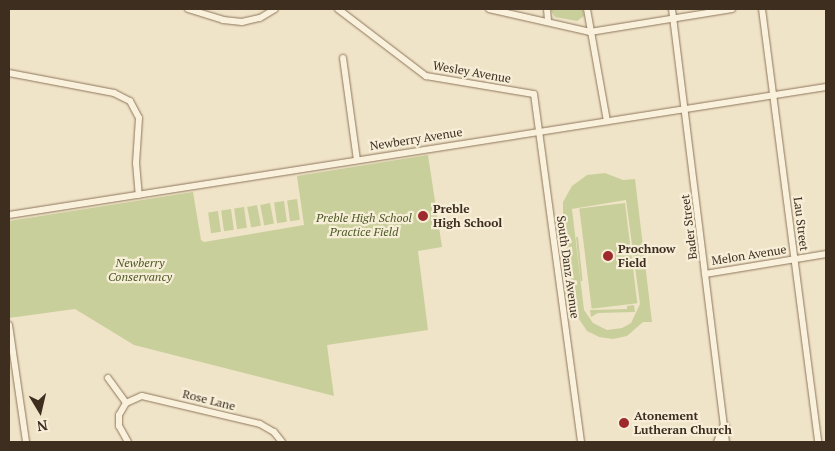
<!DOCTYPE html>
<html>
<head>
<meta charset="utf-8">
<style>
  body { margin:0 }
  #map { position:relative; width:835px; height:451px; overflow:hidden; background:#f0e4c8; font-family:"PT Serif",serif }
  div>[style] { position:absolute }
  .green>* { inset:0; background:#c9cf9b; transform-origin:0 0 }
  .roads { filter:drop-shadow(0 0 1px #8d765c) drop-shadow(0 0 1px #8d765c) }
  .street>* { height:6px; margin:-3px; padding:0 3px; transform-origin:3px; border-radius:3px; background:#faf1dc }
  .secondary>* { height:9px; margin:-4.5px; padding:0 4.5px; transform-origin:4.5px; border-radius:4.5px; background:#faf1dc }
  .dots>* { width:14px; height:14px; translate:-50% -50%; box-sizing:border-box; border:2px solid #f7eed8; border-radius:50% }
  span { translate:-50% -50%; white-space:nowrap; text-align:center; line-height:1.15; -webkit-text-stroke:4.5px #f7eed8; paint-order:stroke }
  .street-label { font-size:12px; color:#3d2e20 }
  .poi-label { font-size:12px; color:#3d2e20; font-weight:700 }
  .left { translate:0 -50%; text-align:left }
  .park-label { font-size:12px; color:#4d5a26; font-style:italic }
  .frame { position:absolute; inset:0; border:10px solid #3d2e20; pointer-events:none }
  .north { position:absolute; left:15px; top:386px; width:50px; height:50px; -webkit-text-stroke:4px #f7eed8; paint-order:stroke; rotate:171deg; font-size:14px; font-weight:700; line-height:20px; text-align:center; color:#3d2e20 }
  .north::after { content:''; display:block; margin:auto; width:18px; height:22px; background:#3d2e20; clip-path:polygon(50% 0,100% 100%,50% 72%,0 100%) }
</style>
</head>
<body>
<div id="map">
  <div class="green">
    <i style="clip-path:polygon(550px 9px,583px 9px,584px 16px,577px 21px,555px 17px)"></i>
    <i style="clip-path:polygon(428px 155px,442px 247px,418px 251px,428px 330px,327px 345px,334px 396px,134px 345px,75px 309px,9px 318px,9px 221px,193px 192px,201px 240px,204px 242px,304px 225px,297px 176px)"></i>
    <i style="clip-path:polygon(evenodd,605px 173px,623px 180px,635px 179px,652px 322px,643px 322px,627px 336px,613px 339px,599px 337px,587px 331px,575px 313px,563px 215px,563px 202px,572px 186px,587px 175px,605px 173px,626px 200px,640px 304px,631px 323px,622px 328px,607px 330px,593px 323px,584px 310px,572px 209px,626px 200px)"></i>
    <i style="left:297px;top:199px;width:21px;height:10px;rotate:82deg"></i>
    <i style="left:284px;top:201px;width:21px;height:10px;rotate:82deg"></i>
    <i style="left:270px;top:203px;width:21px;height:10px;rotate:79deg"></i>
    <i style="left:625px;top:203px;width:101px;height:46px;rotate:83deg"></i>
    <i style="left:257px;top:205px;width:21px;height:10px;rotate:79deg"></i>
    <i style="left:244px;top:207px;width:21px;height:10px;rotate:82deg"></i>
    <i style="left:231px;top:209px;width:21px;height:10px;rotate:82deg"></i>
    <i style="left:218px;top:211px;width:21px;height:10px;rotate:82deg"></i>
    <i style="left:578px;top:237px;width:44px;height:2px;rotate:84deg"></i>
    <i style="clip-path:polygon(634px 305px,635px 312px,598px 313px,591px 317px,590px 310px,627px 309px,627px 306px)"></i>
  </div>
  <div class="roads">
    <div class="street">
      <i style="left:188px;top:9px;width:37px;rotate:17deg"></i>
      <i style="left:223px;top:20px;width:19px;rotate:6deg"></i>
      <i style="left:242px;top:22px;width:18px;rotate:-13deg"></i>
      <i style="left:260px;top:18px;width:17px;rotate:-31deg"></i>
      <i style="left:338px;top:9px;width:111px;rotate:37.3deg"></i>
      <i style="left:426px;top:76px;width:109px;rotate:9.5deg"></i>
      <i style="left:534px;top:94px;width:351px;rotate:82.3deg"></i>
      <i style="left:489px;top:9px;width:104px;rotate:12.8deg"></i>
      <i style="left:590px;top:32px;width:144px;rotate:-9.2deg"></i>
      <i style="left:547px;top:9px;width:11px;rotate:85deg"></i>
      <i style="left:587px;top:9px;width:114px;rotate:79.9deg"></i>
      <i style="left:672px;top:9px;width:436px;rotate:82.9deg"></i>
      <i style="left:762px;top:9px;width:437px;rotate:82.6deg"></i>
      <i style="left:343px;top:58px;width:103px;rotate:82.2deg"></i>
      <i style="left:9px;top:73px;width:107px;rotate:10.8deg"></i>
      <i style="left:114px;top:93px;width:18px;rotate:27deg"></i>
      <i style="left:130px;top:101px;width:19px;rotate:62deg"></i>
      <i style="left:139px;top:118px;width:45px;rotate:93.8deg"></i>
      <i style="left:136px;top:163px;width:32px;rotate:85deg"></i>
      <i style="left:9px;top:215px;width:827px;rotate:-8.9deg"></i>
      <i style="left:705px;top:274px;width:123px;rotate:-9.4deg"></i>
      <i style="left:9px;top:325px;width:118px;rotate:81.7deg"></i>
      <i style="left:108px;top:378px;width:31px;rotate:54deg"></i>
      <i style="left:128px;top:442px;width:18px;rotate:-119deg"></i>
      <i style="left:119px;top:426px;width:11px;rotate:-90deg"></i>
      <i style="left:119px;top:415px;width:14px;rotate:-60deg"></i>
      <i style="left:126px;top:403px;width:17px;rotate:-24deg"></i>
      <i style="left:142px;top:396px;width:121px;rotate:13.3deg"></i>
      <i style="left:260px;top:424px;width:16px;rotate:30deg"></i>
      <i style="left:274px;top:432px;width:13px;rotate:51deg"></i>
    </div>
    <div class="secondary">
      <i style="left:718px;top:442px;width:17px;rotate:-69deg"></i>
    </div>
  </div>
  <div class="dots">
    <i style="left:423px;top:216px;background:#9e2a2b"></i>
    <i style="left:608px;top:256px;background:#9e2a2b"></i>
    <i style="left:624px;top:423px;background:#9e2a2b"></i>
  </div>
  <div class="street-label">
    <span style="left:472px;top:72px;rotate:10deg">Wesley Avenue</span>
    <span style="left:416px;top:139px;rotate:-9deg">Newberry Avenue</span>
    <span style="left:801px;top:224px;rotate:83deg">Lau Street</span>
    <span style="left:689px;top:227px;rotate:-97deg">Bader Street</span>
    <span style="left:749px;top:255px;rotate:-9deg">Melon Avenue</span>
    <span style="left:568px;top:267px;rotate:82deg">South Danz Avenue</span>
    <span style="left:209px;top:400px;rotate:14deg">Rose Lane</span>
  </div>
  <div class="poi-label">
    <span class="left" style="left:433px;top:216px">Preble<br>High School</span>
    <span class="left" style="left:618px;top:256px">Prochnow<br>Field</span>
    <span class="left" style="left:634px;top:423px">Atonement<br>Lutheran Church</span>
  </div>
  <div class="park-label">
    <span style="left:364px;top:225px">Preble High School<br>Practice Field</span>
    <span style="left:140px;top:270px">Newberry<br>Conservancy</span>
  </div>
  <div class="frame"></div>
  <div class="north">N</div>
</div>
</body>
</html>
